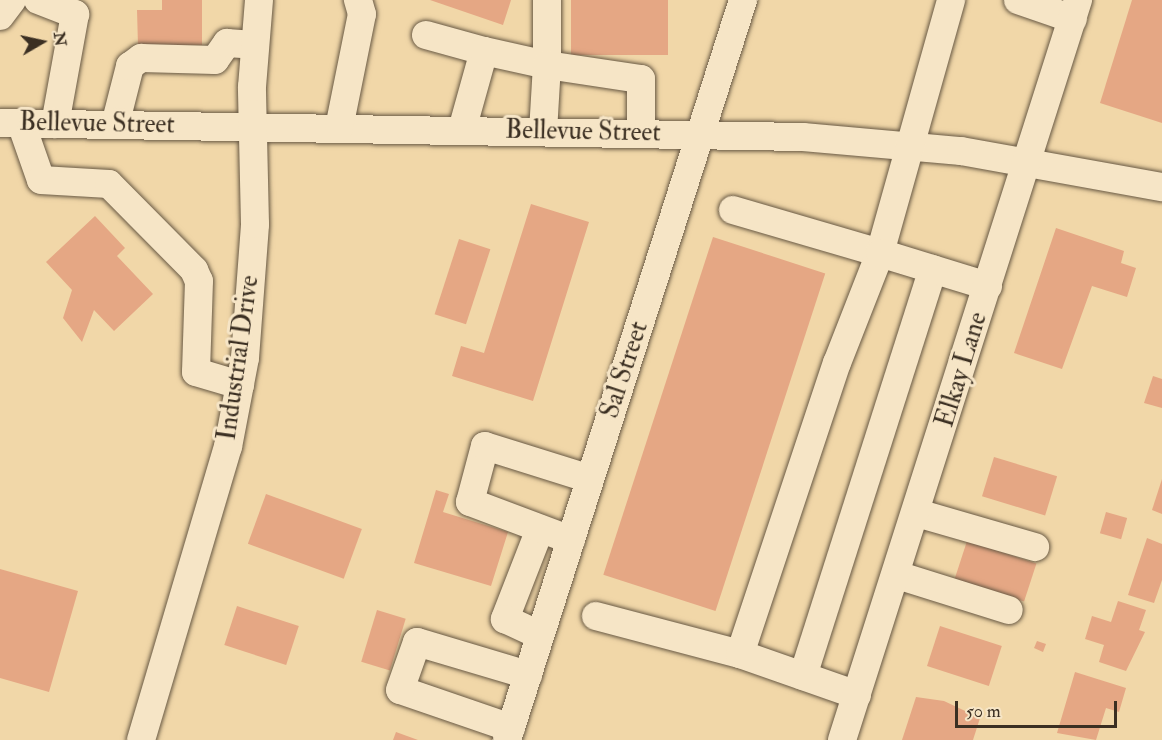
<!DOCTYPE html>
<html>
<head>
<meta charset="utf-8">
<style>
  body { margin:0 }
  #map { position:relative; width:1162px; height:740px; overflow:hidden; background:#f1d7a8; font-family:"IM FELL Double Pica",serif }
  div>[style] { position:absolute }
  .building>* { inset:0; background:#e5a784; transform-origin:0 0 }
  .roads { filter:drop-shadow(0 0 2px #685944) drop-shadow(0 0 2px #685944) }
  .minor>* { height:28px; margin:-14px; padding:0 14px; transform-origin:14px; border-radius:14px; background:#f6e5c6 }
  span { translate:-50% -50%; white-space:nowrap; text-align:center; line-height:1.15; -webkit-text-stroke:6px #f6e5c6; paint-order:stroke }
  .street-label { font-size:26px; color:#3b2f22 }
  .north { position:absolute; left:12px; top:12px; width:60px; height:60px; -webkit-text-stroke:4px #f6e5c6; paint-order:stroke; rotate:81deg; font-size:16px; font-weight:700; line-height:24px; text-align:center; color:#3b2f22 }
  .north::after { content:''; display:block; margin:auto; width:21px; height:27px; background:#3b2f22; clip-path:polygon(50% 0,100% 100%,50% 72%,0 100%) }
  .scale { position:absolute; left:955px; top:701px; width:162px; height:27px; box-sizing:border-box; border:3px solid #3b2f22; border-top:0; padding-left:8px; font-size:18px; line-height:21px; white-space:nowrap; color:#3b2f22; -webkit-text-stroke:4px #f6e5c6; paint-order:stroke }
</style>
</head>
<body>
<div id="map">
  <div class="building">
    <i style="clip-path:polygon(162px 0,202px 0,202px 45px,138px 46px,137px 10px,162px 10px)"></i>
    <i style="clip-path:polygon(430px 0,511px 0,503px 25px)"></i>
    <i style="left:571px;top:0;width:97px;height:55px"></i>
    <i style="clip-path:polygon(1132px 0,1162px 0,1162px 123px,1100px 103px)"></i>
    <i style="clip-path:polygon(531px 204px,589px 222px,533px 401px,452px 376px,461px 346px,484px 353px)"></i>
    <i style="clip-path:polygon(95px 216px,125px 248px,117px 256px,153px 294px,114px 331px,94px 310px,82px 342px,63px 318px,72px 290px,46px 262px)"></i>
    <i style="clip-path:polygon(1056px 228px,1124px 251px,1121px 263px,1136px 268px,1127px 297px,1092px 286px,1062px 369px,1014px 353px)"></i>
    <i style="left:713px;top:237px;width:118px;height:355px;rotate:18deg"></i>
    <i style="left:459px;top:239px;width:33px;height:79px;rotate:18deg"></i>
    <i style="clip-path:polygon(1153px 376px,1162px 379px,1162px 408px,1144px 403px)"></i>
    <i style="left:994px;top:457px;width:66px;height:41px;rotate:17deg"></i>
    <i style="clip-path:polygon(1162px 479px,1162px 514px,1152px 510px)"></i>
    <i style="clip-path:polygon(436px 490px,449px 494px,443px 512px,508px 532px,491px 586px,414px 563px)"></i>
    <i style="left:266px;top:494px;width:102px;height:53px;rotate:20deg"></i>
    <i style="left:1106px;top:512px;width:22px;height:22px;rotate:16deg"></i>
    <i style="clip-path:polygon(1147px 538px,1162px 544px,1162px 580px,1154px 603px,1128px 595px)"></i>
    <i style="left:967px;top:541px;width:73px;height:40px;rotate:18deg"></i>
    <i style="clip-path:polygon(0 569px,78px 591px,49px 692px,0 678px)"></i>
    <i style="clip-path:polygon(1118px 601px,1146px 610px,1139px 630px,1145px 632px,1126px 671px,1099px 662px,1104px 645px,1085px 639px,1092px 616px,1111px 622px)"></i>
    <i style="left:237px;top:606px;width:65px;height:41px;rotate:18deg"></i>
    <i style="left:377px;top:610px;width:30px;height:54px;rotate:17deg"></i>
    <i style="left:940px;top:626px;width:65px;height:42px;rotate:18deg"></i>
    <i style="clip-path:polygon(1037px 641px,1046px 644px,1043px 652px,1034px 648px)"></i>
    <i style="clip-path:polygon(1075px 672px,1126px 688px,1119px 712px,1106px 708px,1096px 740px,1057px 733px)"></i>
    <i style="clip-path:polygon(916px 697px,944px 701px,980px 718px,973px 740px,902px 740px)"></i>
    <i style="clip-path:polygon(396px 732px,418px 740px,393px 740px)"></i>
  </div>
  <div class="roads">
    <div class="minor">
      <i style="left:38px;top:0;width:40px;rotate:21deg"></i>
      <i style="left:75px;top:14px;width:112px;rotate:100.3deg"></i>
      <i style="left:1018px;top:0;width:58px;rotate:19.1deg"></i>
      <i style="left:0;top:16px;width:20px;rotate:-53deg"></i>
      <i style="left:426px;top:35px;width:60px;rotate:15.4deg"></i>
      <i style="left:484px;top:51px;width:82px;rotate:105.6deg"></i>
      <i style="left:484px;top:51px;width:65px;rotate:12.5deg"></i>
      <i style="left:547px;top:65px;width:65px;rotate:-90deg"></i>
      <i style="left:0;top:123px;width:803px;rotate:1deg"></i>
      <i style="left:803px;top:137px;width:159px;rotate:5.1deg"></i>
      <i style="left:961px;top:151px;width:204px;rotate:10.2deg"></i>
      <i style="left:21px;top:123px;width:60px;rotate:70.7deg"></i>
      <i style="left:41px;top:180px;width:68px;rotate:3.4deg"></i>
      <i style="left:109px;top:184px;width:121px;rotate:45.3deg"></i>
      <i style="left:194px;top:270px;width:12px;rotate:66deg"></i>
      <i style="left:199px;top:281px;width:91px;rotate:91.9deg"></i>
      <i style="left:196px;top:372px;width:46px;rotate:16.5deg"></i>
      <i style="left:115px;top:125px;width:61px;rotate:-75.7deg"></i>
      <i style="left:130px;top:66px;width:14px;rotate:-36deg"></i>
      <i style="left:141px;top:58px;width:74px;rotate:1.5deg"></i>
      <i style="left:215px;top:60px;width:21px;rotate:-55deg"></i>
      <i style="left:227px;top:43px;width:27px;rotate:4deg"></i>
      <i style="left:339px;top:128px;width:116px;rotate:-78.6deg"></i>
      <i style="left:362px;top:14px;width:15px;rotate:-106deg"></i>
      <i style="left:543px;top:132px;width:67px;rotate:-86.6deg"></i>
      <i style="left:547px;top:65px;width:95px;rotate:8.5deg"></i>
      <i style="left:641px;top:79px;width:54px;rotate:90deg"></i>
      <i style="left:733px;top:210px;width:153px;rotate:16.3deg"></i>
      <i style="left:880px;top:253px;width:263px;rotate:-74.3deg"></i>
      <i style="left:917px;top:513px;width:123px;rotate:16.1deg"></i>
      <i style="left:540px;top:529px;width:97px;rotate:111.3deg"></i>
      <i style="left:505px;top:619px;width:38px;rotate:25deg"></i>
      <i style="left:571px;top:540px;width:108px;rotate:-159.4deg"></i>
      <i style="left:470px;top:502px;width:58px;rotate:-75deg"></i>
      <i style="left:485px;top:446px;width:110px;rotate:17.4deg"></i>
      <i style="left:897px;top:575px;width:117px;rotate:17.4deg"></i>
      <i style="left:596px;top:616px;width:149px;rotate:14.8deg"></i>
      <i style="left:803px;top:676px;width:427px;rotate:-72.3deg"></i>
      <i style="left:857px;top:695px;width:124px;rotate:-160.7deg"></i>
      <i style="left:740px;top:654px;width:307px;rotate:-71.6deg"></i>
      <i style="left:837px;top:363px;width:118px;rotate:-68.6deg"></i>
      <i style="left:880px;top:253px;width:113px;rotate:17deg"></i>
      <i style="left:511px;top:728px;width:117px;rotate:-161.1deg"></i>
      <i style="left:400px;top:690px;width:51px;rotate:-70.5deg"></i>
      <i style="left:417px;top:642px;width:116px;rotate:16.6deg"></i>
      <i style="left:141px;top:740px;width:306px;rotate:-73.5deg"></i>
      <i style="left:228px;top:447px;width:91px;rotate:-79.2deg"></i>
      <i style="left:245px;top:358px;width:134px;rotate:-85.7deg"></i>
      <i style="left:255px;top:224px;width:137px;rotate:-91.3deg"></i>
      <i style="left:252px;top:87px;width:87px;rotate:-85.4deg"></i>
      <i style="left:507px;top:740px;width:777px;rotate:-72.31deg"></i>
      <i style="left:842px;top:740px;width:777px;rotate:-72.31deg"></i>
    </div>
  </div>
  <div class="street-label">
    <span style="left:97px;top:124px;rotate:1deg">Bellevue Street</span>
    <span style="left:583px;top:132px;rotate:1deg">Bellevue Street</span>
    <span style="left:239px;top:358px;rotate:-82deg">Industrial Drive</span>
    <span style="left:625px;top:370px;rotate:-72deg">Sal Street</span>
    <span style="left:962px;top:370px;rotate:-73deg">Elkay Lane</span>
  </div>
  <div class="north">N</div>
  <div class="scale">50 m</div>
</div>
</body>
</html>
